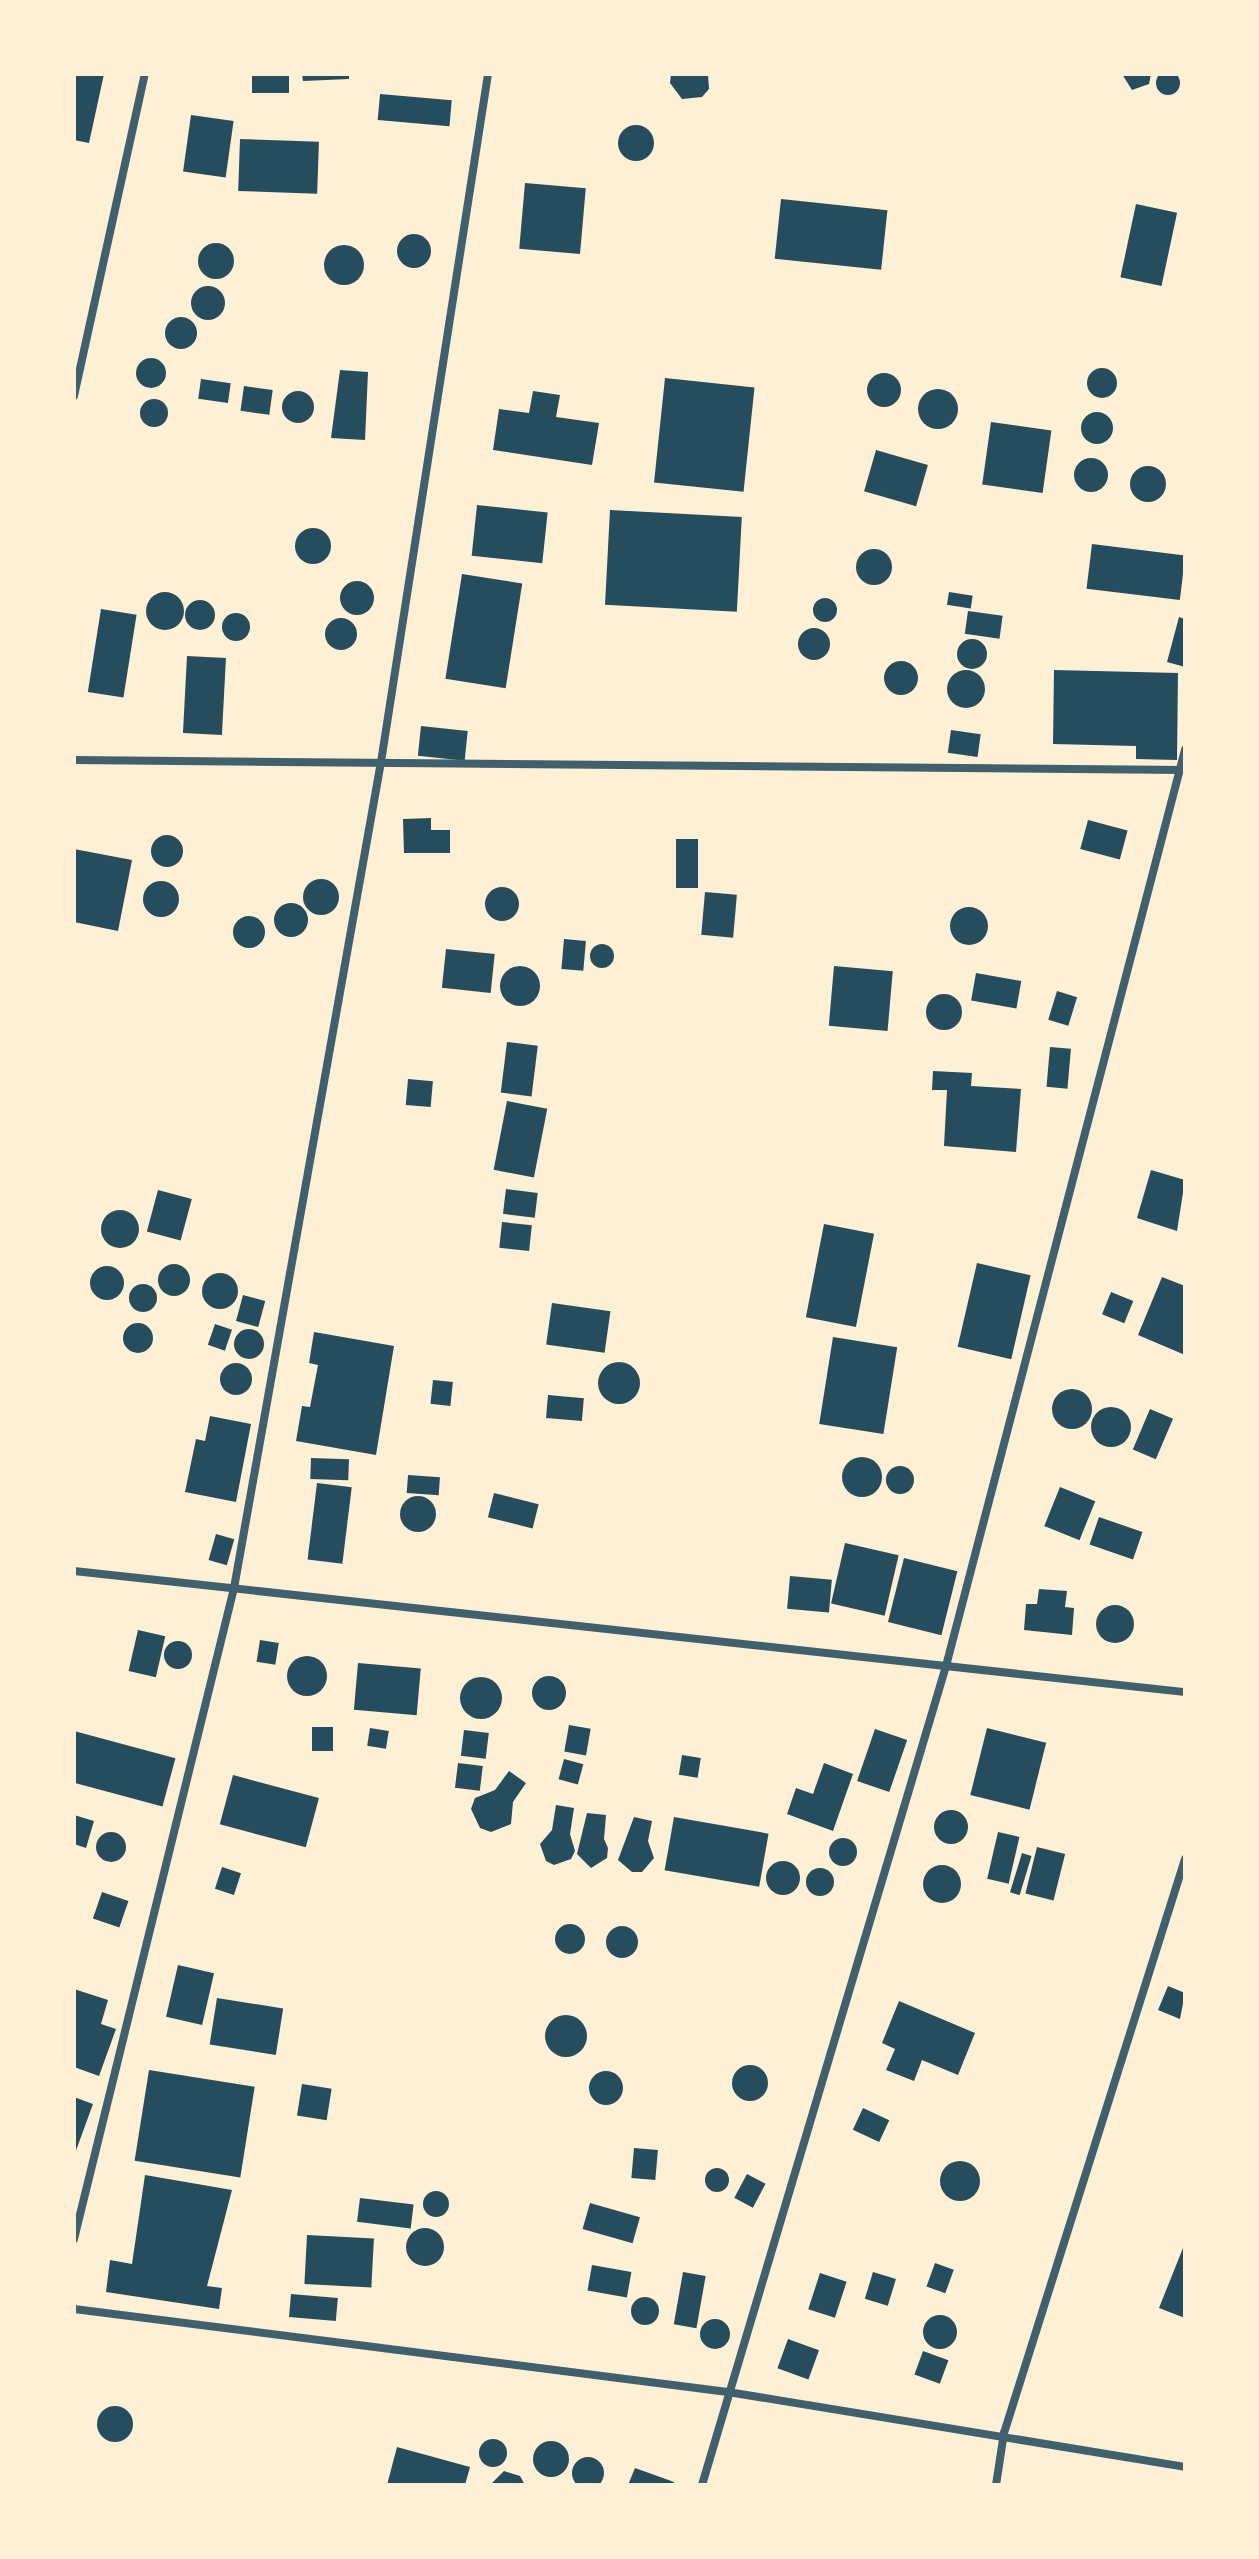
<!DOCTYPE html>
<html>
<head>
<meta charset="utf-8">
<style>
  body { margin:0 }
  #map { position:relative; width:1259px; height:2559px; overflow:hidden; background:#fdf0d5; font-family:"Archivo Narrow",sans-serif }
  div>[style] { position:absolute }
  .building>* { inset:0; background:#264d5e; transform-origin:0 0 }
  .round { border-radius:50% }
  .minor>* { height:8px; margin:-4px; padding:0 4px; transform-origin:4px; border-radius:4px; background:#3f606c }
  span { translate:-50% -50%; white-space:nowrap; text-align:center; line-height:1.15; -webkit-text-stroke:8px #fdf0d5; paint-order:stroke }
  .frame { position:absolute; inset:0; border:76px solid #fdf0d5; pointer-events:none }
</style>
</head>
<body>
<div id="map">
  <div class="building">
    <i class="round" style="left:1156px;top:71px;width:24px;height:24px"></i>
    <i style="clip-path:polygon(74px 74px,104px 74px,89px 143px,74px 140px)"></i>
    <i style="left:252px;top:74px;width:37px;height:19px"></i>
    <i style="clip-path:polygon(302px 74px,349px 74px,349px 79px,303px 81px)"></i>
    <i style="clip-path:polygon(671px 74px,708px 74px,709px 89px,702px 97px,682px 99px,670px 83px)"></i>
    <i style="clip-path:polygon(1122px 74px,1151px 74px,1149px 84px,1132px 90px)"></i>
    <i style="left:380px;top:94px;width:72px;height:26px;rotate:5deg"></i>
    <i style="left:191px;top:115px;width:43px;height:57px;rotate:8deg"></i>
    <i class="round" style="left:618px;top:125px;width:36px;height:36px"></i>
    <i style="left:240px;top:139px;width:79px;height:52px;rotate:2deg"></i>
    <i style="left:525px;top:183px;width:61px;height:66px;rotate:5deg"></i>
    <i style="left:781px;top:199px;width:107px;height:60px;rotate:6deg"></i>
    <i style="left:1136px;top:204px;width:42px;height:75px;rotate:12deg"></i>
    <i class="round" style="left:397px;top:234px;width:34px;height:34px"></i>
    <i class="round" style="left:198px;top:243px;width:36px;height:36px"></i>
    <i class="round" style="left:324px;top:245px;width:40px;height:40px"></i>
    <i class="round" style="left:191px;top:286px;width:34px;height:34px"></i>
    <i class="round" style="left:165px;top:317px;width:32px;height:32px"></i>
    <i class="round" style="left:136px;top:358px;width:30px;height:30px"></i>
    <i class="round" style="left:1087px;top:368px;width:30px;height:30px"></i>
    <i style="clip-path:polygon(340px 370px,368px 372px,365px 440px,331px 438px)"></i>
    <i class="round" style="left:867px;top:373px;width:34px;height:34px"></i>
    <i style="left:665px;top:378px;width:90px;height:105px;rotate:6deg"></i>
    <i style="left:201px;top:379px;width:30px;height:20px;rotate:8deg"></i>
    <i style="left:244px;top:386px;width:29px;height:25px;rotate:8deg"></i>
    <i class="round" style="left:918px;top:389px;width:40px;height:40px"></i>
    <i class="round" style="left:282px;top:391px;width:32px;height:32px"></i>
    <i style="clip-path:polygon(533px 391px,560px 395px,556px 417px,599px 423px,592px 465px,493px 450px,499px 409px,529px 413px)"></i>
    <i class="round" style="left:140px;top:399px;width:28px;height:28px"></i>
    <i class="round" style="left:1081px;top:412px;width:32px;height:32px"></i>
    <i style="left:991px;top:422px;width:61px;height:63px;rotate:8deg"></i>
    <i style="left:876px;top:450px;width:54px;height:43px;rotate:16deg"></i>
    <i class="round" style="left:1074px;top:458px;width:34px;height:34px"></i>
    <i class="round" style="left:1130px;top:466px;width:36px;height:36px"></i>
    <i style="left:477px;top:505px;width:71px;height:51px;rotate:6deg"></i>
    <i style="left:610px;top:510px;width:132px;height:95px;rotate:3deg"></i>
    <i class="round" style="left:295px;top:528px;width:36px;height:36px"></i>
    <i style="left:1092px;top:544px;width:94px;height:45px;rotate:7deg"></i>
    <i class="round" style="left:856px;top:549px;width:36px;height:36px"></i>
    <i style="left:462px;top:574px;width:61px;height:106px;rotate:9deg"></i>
    <i class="round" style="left:340px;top:581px;width:34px;height:34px"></i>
    <i style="left:949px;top:592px;width:24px;height:13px;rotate:9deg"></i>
    <i class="round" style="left:146px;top:592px;width:38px;height:38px"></i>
    <i class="round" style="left:813px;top:598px;width:24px;height:24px"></i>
    <i class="round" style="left:185px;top:600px;width:30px;height:30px"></i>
    <i style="left:101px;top:609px;width:36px;height:84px;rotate:9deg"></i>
    <i style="left:968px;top:611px;width:35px;height:23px;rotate:8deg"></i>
    <i class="round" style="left:222px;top:613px;width:28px;height:28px"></i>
    <i style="clip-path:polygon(1179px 617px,1185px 619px,1185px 667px,1167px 662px)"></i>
    <i class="round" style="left:325px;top:618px;width:32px;height:32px"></i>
    <i class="round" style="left:798px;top:628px;width:32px;height:32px"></i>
    <i class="round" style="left:957px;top:639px;width:30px;height:30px"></i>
    <i style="left:187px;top:656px;width:39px;height:77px;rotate:3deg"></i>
    <i class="round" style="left:884px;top:661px;width:34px;height:34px"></i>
    <i style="clip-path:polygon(1054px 670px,1178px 673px,1177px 760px,1136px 759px,1136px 746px,1053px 744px)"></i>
    <i class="round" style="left:947px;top:670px;width:38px;height:38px"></i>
    <i style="left:421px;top:726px;width:47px;height:30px;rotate:6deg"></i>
    <i style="left:951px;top:730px;width:30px;height:23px;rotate:8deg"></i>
    <i style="clip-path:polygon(431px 818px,431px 830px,450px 830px,450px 853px,404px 853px,403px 819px)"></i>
    <i style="left:1088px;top:820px;width:41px;height:30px;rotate:15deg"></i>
    <i class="round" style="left:151px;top:835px;width:32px;height:32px"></i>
    <i style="left:676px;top:839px;width:22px;height:49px"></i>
    <i style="clip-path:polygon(74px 849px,132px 860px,118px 931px,74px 922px)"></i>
    <i class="round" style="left:303px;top:879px;width:36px;height:36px"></i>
    <i class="round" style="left:143px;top:881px;width:36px;height:36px"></i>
    <i class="round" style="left:485px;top:887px;width:34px;height:34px"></i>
    <i style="left:705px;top:892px;width:32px;height:43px;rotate:5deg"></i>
    <i class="round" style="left:274px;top:903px;width:34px;height:34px"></i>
    <i class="round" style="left:950px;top:907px;width:38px;height:38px"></i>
    <i class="round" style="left:233px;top:916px;width:32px;height:32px"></i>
    <i style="left:564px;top:939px;width:22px;height:30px;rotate:5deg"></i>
    <i class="round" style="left:590px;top:944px;width:24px;height:24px"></i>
    <i style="left:446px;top:949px;width:49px;height:39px;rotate:6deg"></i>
    <i class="round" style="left:500px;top:966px;width:40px;height:40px"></i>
    <i style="left:834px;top:966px;width:59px;height:60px;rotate:5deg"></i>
    <i style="left:976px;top:973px;width:46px;height:28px;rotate:10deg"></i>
    <i style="left:1057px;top:991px;width:21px;height:30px;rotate:17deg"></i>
    <i class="round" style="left:926px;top:994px;width:36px;height:36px"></i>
    <i style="left:507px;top:1042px;width:31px;height:51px;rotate:7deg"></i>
    <i style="left:1050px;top:1047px;width:21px;height:40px;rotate:5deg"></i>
    <i style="clip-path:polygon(933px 1071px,972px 1073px,971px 1086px,1021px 1089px,1016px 1152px,944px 1146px,947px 1090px,932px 1090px)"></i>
    <i style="left:408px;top:1079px;width:25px;height:26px;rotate:5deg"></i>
    <i style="left:507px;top:1101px;width:41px;height:70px;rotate:11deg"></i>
    <i style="clip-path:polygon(1151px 1170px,1185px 1180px,1177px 1231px,1137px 1218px)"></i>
    <i style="left:506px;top:1189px;width:32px;height:25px;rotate:7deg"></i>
    <i style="left:158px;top:1190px;width:35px;height:43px;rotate:15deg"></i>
    <i class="round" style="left:101px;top:1210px;width:38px;height:38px"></i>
    <i style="left:502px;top:1222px;width:30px;height:26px;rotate:6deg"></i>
    <i style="left:824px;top:1224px;width:51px;height:95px;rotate:11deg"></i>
    <i style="left:977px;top:1263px;width:55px;height:86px;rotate:13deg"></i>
    <i class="round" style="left:158px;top:1264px;width:32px;height:32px"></i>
    <i class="round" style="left:90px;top:1266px;width:34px;height:34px"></i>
    <i class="round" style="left:202px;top:1273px;width:36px;height:36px"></i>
    <i style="clip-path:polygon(1162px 1277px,1185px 1286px,1185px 1355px,1138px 1335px)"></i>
    <i class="round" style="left:129px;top:1284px;width:28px;height:28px"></i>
    <i style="left:1111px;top:1292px;width:24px;height:24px;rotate:22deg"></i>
    <i style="left:243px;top:1295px;width:23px;height:27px;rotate:15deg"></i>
    <i style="left:552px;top:1303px;width:59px;height:42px;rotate:8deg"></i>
    <i class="round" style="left:123px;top:1323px;width:30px;height:30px"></i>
    <i style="left:215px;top:1324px;width:18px;height:22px;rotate:19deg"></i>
    <i class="round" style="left:234px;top:1329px;width:30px;height:30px"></i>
    <i style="clip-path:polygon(314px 1332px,394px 1346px,376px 1455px,296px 1441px,302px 1406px,310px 1407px,318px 1365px,309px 1363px)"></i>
    <i style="left:833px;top:1337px;width:65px;height:88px;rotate:9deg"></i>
    <i class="round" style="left:598px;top:1362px;width:42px;height:42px"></i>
    <i class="round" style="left:220px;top:1363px;width:32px;height:32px"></i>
    <i style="left:433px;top:1380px;width:20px;height:24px;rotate:6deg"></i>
    <i class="round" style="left:1052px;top:1389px;width:40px;height:40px"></i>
    <i style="left:548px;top:1395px;width:36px;height:23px;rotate:5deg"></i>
    <i class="round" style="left:1091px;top:1407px;width:40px;height:40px"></i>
    <i style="left:1150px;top:1409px;width:25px;height:44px;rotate:23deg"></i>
    <i style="clip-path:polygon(210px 1416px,251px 1424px,236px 1502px,185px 1492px,196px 1439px,205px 1441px)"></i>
    <i class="round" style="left:842px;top:1457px;width:40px;height:40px"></i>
    <i style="left:311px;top:1458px;width:38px;height:21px;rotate:2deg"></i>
    <i class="round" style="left:886px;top:1466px;width:28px;height:28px"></i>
    <i style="left:408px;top:1475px;width:32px;height:18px;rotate:4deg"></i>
    <i style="left:317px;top:1483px;width:35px;height:77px;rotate:7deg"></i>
    <i style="left:1060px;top:1487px;width:38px;height:42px;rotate:22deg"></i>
    <i style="left:494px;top:1493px;width:46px;height:25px;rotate:14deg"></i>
    <i class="round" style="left:400px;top:1496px;width:36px;height:36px"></i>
    <i style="left:1099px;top:1517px;width:46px;height:29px;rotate:19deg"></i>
    <i style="left:216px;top:1534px;width:19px;height:27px;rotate:16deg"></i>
    <i style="left:845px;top:1543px;width:55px;height:62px;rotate:13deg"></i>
    <i style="left:904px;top:1558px;width:55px;height:66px;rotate:14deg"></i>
    <i style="left:790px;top:1576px;width:42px;height:33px;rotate:5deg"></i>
    <i style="clip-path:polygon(1039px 1589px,1067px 1591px,1065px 1607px,1074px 1608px,1072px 1635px,1024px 1630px,1026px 1604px,1037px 1604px)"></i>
    <i class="round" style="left:1096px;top:1605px;width:38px;height:38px"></i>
    <i style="left:138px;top:1630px;width:28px;height:42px;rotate:13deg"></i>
    <i style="left:260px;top:1640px;width:19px;height:22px;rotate:9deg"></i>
    <i class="round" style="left:164px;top:1641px;width:28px;height:28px"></i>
    <i class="round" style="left:287px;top:1656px;width:40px;height:40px"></i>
    <i style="left:358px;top:1663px;width:63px;height:47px;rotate:5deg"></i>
    <i class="round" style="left:532px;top:1676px;width:34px;height:34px"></i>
    <i class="round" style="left:460px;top:1677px;width:42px;height:42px"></i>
    <i style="left:569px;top:1725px;width:22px;height:27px;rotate:10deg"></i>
    <i style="left:312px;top:1727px;width:21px;height:24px"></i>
    <i style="left:370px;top:1728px;width:19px;height:18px;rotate:9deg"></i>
    <i style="left:987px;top:1728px;width:61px;height:69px;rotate:14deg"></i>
    <i style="left:875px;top:1729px;width:34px;height:55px;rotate:19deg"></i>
    <i style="left:464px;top:1730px;width:25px;height:26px;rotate:7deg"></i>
    <i style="left:74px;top:1731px;width:105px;height:50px;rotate:15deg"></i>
    <i style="left:682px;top:1755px;width:19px;height:20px;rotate:9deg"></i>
    <i style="left:564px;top:1759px;width:20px;height:21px;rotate:15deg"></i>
    <i style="left:458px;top:1763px;width:25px;height:25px;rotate:7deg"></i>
    <i style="clip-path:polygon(824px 1763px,853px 1774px,833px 1831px,787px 1814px,796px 1788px,813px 1794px)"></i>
    <i style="clip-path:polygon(509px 1771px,526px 1783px,513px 1802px,511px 1824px,491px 1832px,480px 1828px,471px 1809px,475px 1798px,495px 1790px)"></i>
    <i style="left:233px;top:1775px;width:89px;height:51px;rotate:15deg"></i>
    <i style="clip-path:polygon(556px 1805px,574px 1808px,570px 1834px,575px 1851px,571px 1859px,554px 1865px,546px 1861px,540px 1844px,552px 1830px)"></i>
    <i class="round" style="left:934px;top:1810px;width:34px;height:34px"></i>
    <i style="clip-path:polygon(587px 1813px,606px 1815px,604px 1839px,608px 1848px,607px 1858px,591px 1868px,577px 1854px)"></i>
    <i style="clip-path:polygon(74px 1815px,94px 1821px,86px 1848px,74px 1844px)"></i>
    <i style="clip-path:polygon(634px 1817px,652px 1821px,648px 1841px,654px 1858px,642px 1872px,632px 1872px,618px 1860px)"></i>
    <i style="left:674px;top:1817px;width:96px;height:54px;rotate:10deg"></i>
    <i style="left:998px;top:1832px;width:22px;height:48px;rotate:13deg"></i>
    <i class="round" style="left:96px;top:1832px;width:30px;height:30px"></i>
    <i class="round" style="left:829px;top:1838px;width:28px;height:28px"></i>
    <i style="left:1037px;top:1847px;width:29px;height:48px;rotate:14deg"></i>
    <i style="left:1022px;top:1853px;width:10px;height:41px;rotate:17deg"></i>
    <i class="round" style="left:766px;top:1861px;width:34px;height:34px"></i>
    <i class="round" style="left:923px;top:1865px;width:38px;height:38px"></i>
    <i style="left:222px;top:1867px;width:20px;height:23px;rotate:18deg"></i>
    <i class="round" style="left:806px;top:1868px;width:28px;height:28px"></i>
    <i style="left:102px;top:1892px;width:28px;height:28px;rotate:19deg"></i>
    <i class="round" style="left:555px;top:1924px;width:30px;height:30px"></i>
    <i class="round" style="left:606px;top:1926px;width:32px;height:32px"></i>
    <i style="left:178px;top:1965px;width:37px;height:53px;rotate:13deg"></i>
    <i style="clip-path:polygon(1168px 1986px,1185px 1993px,1180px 2019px,1158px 2010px)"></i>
    <i style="clip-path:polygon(74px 1989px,108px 2000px,101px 2024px,116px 2029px,99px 2076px,74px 2067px)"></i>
    <i style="left:217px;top:1998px;width:67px;height:47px;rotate:9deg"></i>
    <i style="clip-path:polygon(899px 2001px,975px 2033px,958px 2075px,922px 2060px,914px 2081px,886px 2070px,895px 2049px,882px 2043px)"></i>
    <i class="round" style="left:545px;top:2015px;width:42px;height:42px"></i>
    <i class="round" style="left:732px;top:2065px;width:36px;height:36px"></i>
    <i style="left:149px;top:2070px;width:107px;height:92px;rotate:9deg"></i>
    <i class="round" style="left:589px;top:2071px;width:34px;height:34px"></i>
    <i style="left:302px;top:2084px;width:30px;height:32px;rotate:9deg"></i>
    <i style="clip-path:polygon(74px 2097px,93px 2104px,74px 2156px)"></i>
    <i style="left:863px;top:2108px;width:29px;height:24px;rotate:25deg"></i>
    <i style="left:634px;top:2148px;width:24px;height:30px;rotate:5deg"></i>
    <i class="round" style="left:940px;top:2161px;width:40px;height:40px"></i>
    <i class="round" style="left:705px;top:2168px;width:24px;height:24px"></i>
    <i style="left:747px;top:2174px;width:21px;height:27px;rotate:28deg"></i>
    <i style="clip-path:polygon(145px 2175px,232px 2190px,207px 2286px,222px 2288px,219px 2309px,106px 2292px,110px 2260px,132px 2264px)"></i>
    <i class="round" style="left:423px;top:2191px;width:26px;height:26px"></i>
    <i style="left:360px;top:2198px;width:54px;height:24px;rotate:7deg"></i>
    <i style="left:590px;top:2203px;width:52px;height:27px;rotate:16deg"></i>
    <i class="round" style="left:406px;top:2228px;width:38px;height:38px"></i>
    <i style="left:307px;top:2235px;width:67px;height:49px;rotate:3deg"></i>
    <i style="clip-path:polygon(1185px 2243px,1185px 2318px,1159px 2308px)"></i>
    <i style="left:935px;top:2263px;width:20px;height:25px;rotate:20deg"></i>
    <i style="left:592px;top:2265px;width:40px;height:26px;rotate:10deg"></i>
    <i style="left:683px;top:2272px;width:23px;height:53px;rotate:10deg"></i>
    <i style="left:873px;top:2272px;width:24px;height:28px;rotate:17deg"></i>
    <i style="left:820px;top:2273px;width:28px;height:38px;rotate:18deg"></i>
    <i style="left:291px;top:2294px;width:47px;height:23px;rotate:5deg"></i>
    <i class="round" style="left:631px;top:2297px;width:28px;height:28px"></i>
    <i class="round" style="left:923px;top:2315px;width:34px;height:34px"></i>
    <i class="round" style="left:700px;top:2319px;width:30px;height:30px"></i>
    <i style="left:788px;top:2339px;width:33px;height:31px;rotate:20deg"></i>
    <i style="left:923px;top:2351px;width:27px;height:25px;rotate:20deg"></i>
    <i class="round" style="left:97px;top:2406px;width:36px;height:36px"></i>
    <i class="round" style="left:479px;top:2439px;width:28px;height:28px"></i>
    <i class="round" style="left:533px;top:2441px;width:36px;height:36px"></i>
    <i style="clip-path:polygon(397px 2447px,470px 2467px,465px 2485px,387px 2485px)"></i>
    <i class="round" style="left:572px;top:2457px;width:32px;height:32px"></i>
    <i style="clip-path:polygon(635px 2468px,674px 2482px,673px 2485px,628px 2485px)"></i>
    <i style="clip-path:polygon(504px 2471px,520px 2476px,525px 2485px,490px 2485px)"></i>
  </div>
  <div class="minor">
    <i style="left:74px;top:396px;width:330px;rotate:-77.6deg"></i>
    <i style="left:74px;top:760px;width:1111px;rotate:0.52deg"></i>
    <i style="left:74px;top:1571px;width:1118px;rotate:6.22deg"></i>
    <i style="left:74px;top:2239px;width:670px;rotate:-76.19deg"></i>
    <i style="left:234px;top:1588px;width:839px;rotate:-79.91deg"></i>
    <i style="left:381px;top:762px;width:696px;rotate:-81.16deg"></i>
    <i style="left:74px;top:2309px;width:659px;rotate:7.23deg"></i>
    <i style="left:728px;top:2392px;width:463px;rotate:9.3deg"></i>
    <i style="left:702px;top:2485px;width:855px;rotate:-73.41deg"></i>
    <i style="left:946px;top:1666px;width:947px;rotate:-75.38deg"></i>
    <i style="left:996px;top:2485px;width:53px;rotate:-81.3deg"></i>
    <i style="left:1004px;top:2433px;width:602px;rotate:-72.5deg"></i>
  </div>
  <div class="frame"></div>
</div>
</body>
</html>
